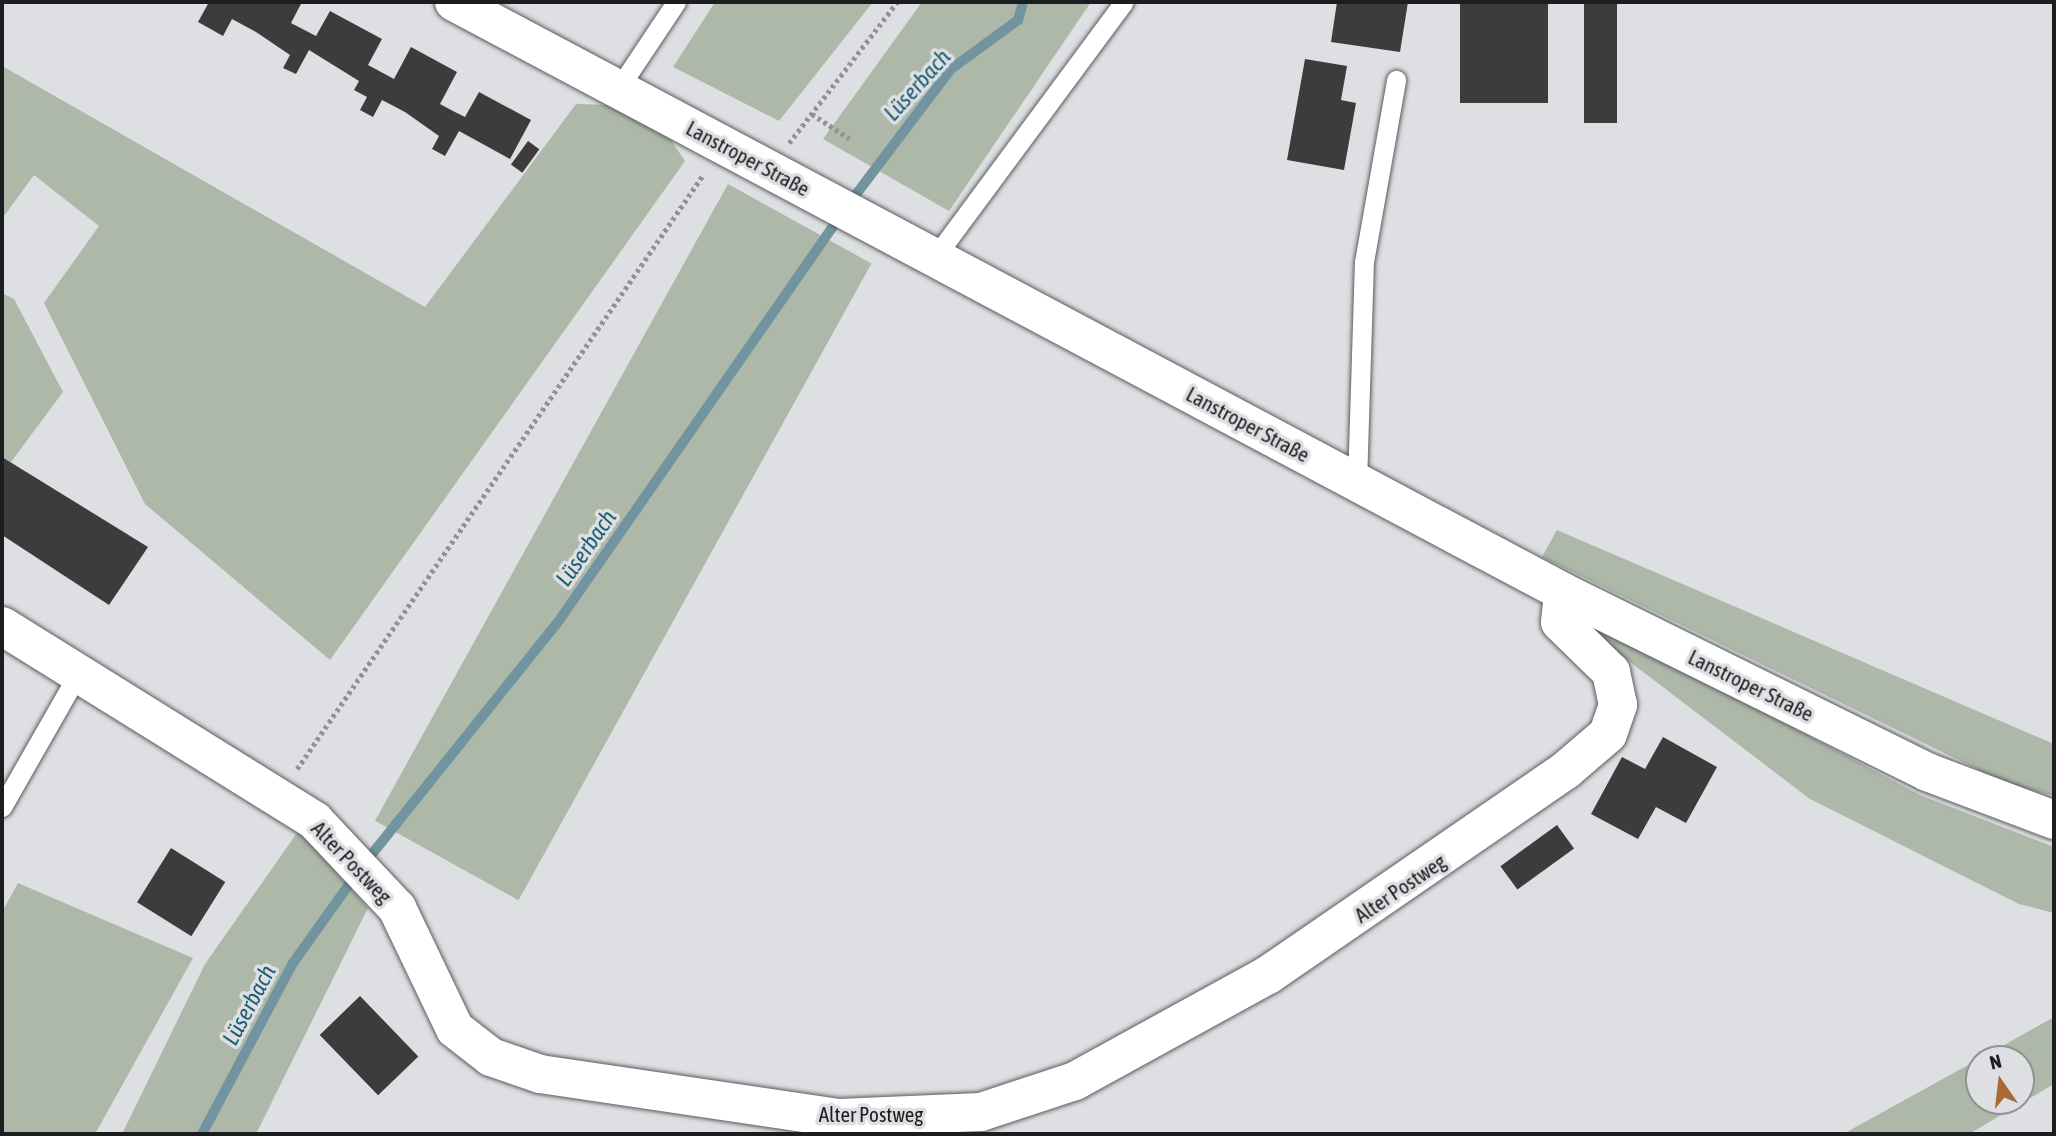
<!DOCTYPE html>
<html>
<head>
<meta charset="utf-8">
<style>
  body { margin:0 }
  #map { position:relative; width:2056px; height:1136px; overflow:hidden; background:#dddfe2; font-family:"Asap Condensed",sans-serif }
  div>[style] { position:absolute }
  .green>* { inset:0; background:#adb8a8; transform-origin:0 0 }
  .stream>* { height:10px; margin:-5px; padding:0 5px; transform-origin:5px; border-radius:5px; background:#7294a1 }
  .building>* { inset:0; background:#3e3b3d; transform-origin:0 0 }
  .path>* { height:4.5px; margin-top:-2.25px; transform-origin:0; background:repeating-linear-gradient(90deg,#909294 0 3.5px,transparent 0 7px) }
  .roads { filter:drop-shadow(0 0 2px #5a5c5f) drop-shadow(0 0 2px #5a5c5f) }
  .service>* { height:19px; margin:-9.5px; padding:0 9.5px; transform-origin:9.5px; border-radius:9.5px; background:#fff }
  .minor>* { height:38px; margin:-19px; padding:0 19px; transform-origin:19px; border-radius:19px; background:#fff }
  span { translate:-50% -50%; white-space:nowrap; text-align:center; line-height:1.15; -webkit-text-stroke:7px #dddfe2; paint-order:stroke }
  .street-label { font-size:21px; color:#1c1d1e }
  .water-label { font-size:23px; color:#1c5e72; font-style:italic }
  .frame { position:absolute; inset:0; border:4px solid #1c1d1e; pointer-events:none }
  .north { position:absolute; left:1965px; top:1045px; width:70px; height:70px; box-sizing:border-box; background:#dddfe2; border:2px solid #909194; border-radius:50%; rotate:346deg; font-size:19px; font-weight:700; line-height:28px; text-align:center; color:#1c1d1e }
  .north::after { content:''; display:block; margin:auto; width:24px; height:32px; background:#ab6935; clip-path:polygon(50% 0,100% 100%,50% 72%,0 100%) }
</style>
</head>
<body>
<div id="map">
  <div class="green">
    <i style="clip-path:polygon(715px 2px,873px 2px,779px 121px,673px 67px)"></i>
    <i style="clip-path:polygon(922px 2px,1091px 2px,949px 211px,823px 139px)"></i>
    <i style="clip-path:polygon(2px 66px,425px 307px,576px 104px,648px 106px,685px 161px,330px 660px,145px 504px,44px 303px,99px 226px,34px 175px,2px 219px)"></i>
    <i style="left:728px;top:184px;width:164px;height:728px;rotate:29deg"></i>
    <i style="clip-path:polygon(2px 293px,14px 299px,63px 392px,11px 462px,2px 457px)"></i>
    <i style="clip-path:polygon(1557px 530px,2054px 744px,2054px 796px,2008px 784px,1542px 557px)"></i>
    <i style="clip-path:polygon(1601px 632px,1621px 636px,1920px 795px,2054px 847px,2054px 913px,2019px 904px,1810px 799px,1609px 646px)"></i>
    <i style="clip-path:polygon(299px 830px,368px 908px,256px 1134px,122px 1134px,205px 964px)"></i>
    <i style="clip-path:polygon(18px 883px,193px 958px,95px 1134px,2px 1134px,2px 912px)"></i>
    <i style="clip-path:polygon(2054px 1017px,2054px 1084px,1969px 1134px,1843px 1134px,1979px 1059px,1979px 1101px,2021px 1101px,2021px 1059px,1979px 1059px)"></i>
  </div>
  <div class="stream">
    <i style="left:848px;top:205px;width:171px;rotate:-52.9deg"></i>
    <i style="left:951px;top:69px;width:83px;rotate:-36.2deg"></i>
    <i style="left:1018px;top:20px;width:19px;rotate:-74deg"></i>
    <i style="left:364px;top:864px;width:310px;rotate:-51.3deg"></i>
    <i style="left:558px;top:622px;width:494px;rotate:-55.2deg"></i>
    <i style="left:202px;top:1134px;width:194px;rotate:-62deg"></i>
    <i style="left:293px;top:963px;width:107px;rotate:-54.5deg"></i>
  </div>
  <div class="building">
    <i style="clip-path:polygon(209px 2px,302px 2px,291px 23px,316px 36px,330px 11px,382px 39px,368px 65px,394px 79px,411px 47px,457px 72px,440px 104px,453px 111px,465px 117px,479px 92px,531px 120px,510px 159px,459px 131px,445px 156px,432px 149px,439px 136px,405px 112px,382px 100px,373px 117px,360px 110px,367px 97px,354px 90px,359px 81px,309px 50px,296px 74px,283px 68px,290px 55px,256px 32px,232px 19px,223px 36px,198px 22px)"></i>
    <i style="clip-path:polygon(1337px 2px,1408px 2px,1400px 52px,1331px 42px)"></i>
    <i style="left:1460px;top:2px;width:88px;height:101px"></i>
    <i style="left:1584px;top:2px;width:33px;height:121px"></i>
    <i style="clip-path:polygon(1305px 59px,1347px 66px,1341px 100px,1356px 103px,1344px 170px,1287px 160px)"></i>
    <i style="left:528px;top:141px;width:14px;height:29px;rotate:36deg"></i>
    <i style="clip-path:polygon(2px 457px,148px 547px,109px 605px,2px 535px)"></i>
    <i style="clip-path:polygon(1663px 737px,1717px 767px,1686px 823px,1656px 807px,1638px 839px,1591px 814px,1622px 757px,1645px 769px)"></i>
    <i style="left:1557px;top:825px;width:29px;height:70px;rotate:54deg"></i>
    <i style="left:171px;top:848px;width:64px;height:64px;rotate:32deg"></i>
    <i style="left:360px;top:996px;width:84px;height:56px;rotate:46deg"></i>
  </div>
  <div class="path">
    <i style="left:812px;top:114px;width:45px;rotate:33.3deg"></i>
    <i style="left:789px;top:143px;width:178px;rotate:-52.5deg"></i>
    <i style="left:297px;top:769px;width:719px;rotate:-55.65deg"></i>
  </div>
  <div class="roads">
    <div class="service">
      <i style="left:618px;top:89px;width:105px;rotate:-56.3deg"></i>
      <i style="left:935px;top:257px;width:317px;rotate:-53.5deg"></i>
      <i style="left:1357px;top:483px;width:221px;rotate:-88.2deg"></i>
      <i style="left:1364px;top:262px;width:185px;rotate:-80deg"></i>
      <i style="left:2px;top:807px;width:153px;rotate:-60.3deg"></i>
    </div>
    <div class="minor">
      <i style="left:454px;top:2px;width:1256px;rotate:28.01deg"></i>
      <i style="left:1563px;top:592px;width:406px;rotate:26.3deg"></i>
      <i style="left:1927px;top:772px;width:136px;rotate:20.7deg"></i>
      <i style="left:2px;top:626px;width:369px;rotate:31.9deg"></i>
      <i style="left:315px;top:821px;width:120px;rotate:46.7deg"></i>
      <i style="left:397px;top:908px;width:134px;rotate:64.4deg"></i>
      <i style="left:455px;top:1029px;width:46px;rotate:37.9deg"></i>
      <i style="left:491px;top:1057px;width:52px;rotate:19.1deg"></i>
      <i style="left:540px;top:1074px;width:302px;rotate:8.4deg"></i>
      <i style="left:839px;top:1118px;width:142px;rotate:-2.4deg"></i>
      <i style="left:981px;top:1112px;width:99px;rotate:-18.3deg"></i>
      <i style="left:1075px;top:1081px;width:220px;rotate:-28.8deg"></i>
      <i style="left:1268px;top:975px;width:362px;rotate:-34.5deg"></i>
      <i style="left:1566px;top:770px;width:55px;rotate:-40.6deg"></i>
      <i style="left:1608px;top:734px;width:31px;rotate:-71deg"></i>
      <i style="left:1618px;top:705px;width:34px;rotate:-102deg"></i>
      <i style="left:1611px;top:672px;width:71px;rotate:-135.6deg"></i>
      <i style="left:1560px;top:622px;width:30px;rotate:-84deg"></i>
    </div>
  </div>
  <div class="street-label">
    <span style="left:748px;top:158px;rotate:28deg">Lanstroper Straße</span>
    <span style="left:1248px;top:424px;rotate:28deg">Lanstroper Straße</span>
    <span style="left:1751px;top:685px;rotate:26deg">Lanstroper Straße</span>
    <span style="left:352px;top:862px;rotate:46deg">Alter Postweg</span>
    <span style="left:1400px;top:888px;rotate:-34deg">Alter Postweg</span>
    <span style="left:871px;top:1114px">Alter Postweg</span>
  </div>
  <div class="water-label">
    <span style="left:917px;top:85px;rotate:-48deg">Lüserbach</span>
    <span style="left:586px;top:548px;rotate:-55deg">Lüserbach</span>
    <span style="left:249px;top:1005px;rotate:-62deg">Lüserbach</span>
  </div>
  <div class="frame"></div>
  <div class="north">N</div>
</div>
</body>
</html>
